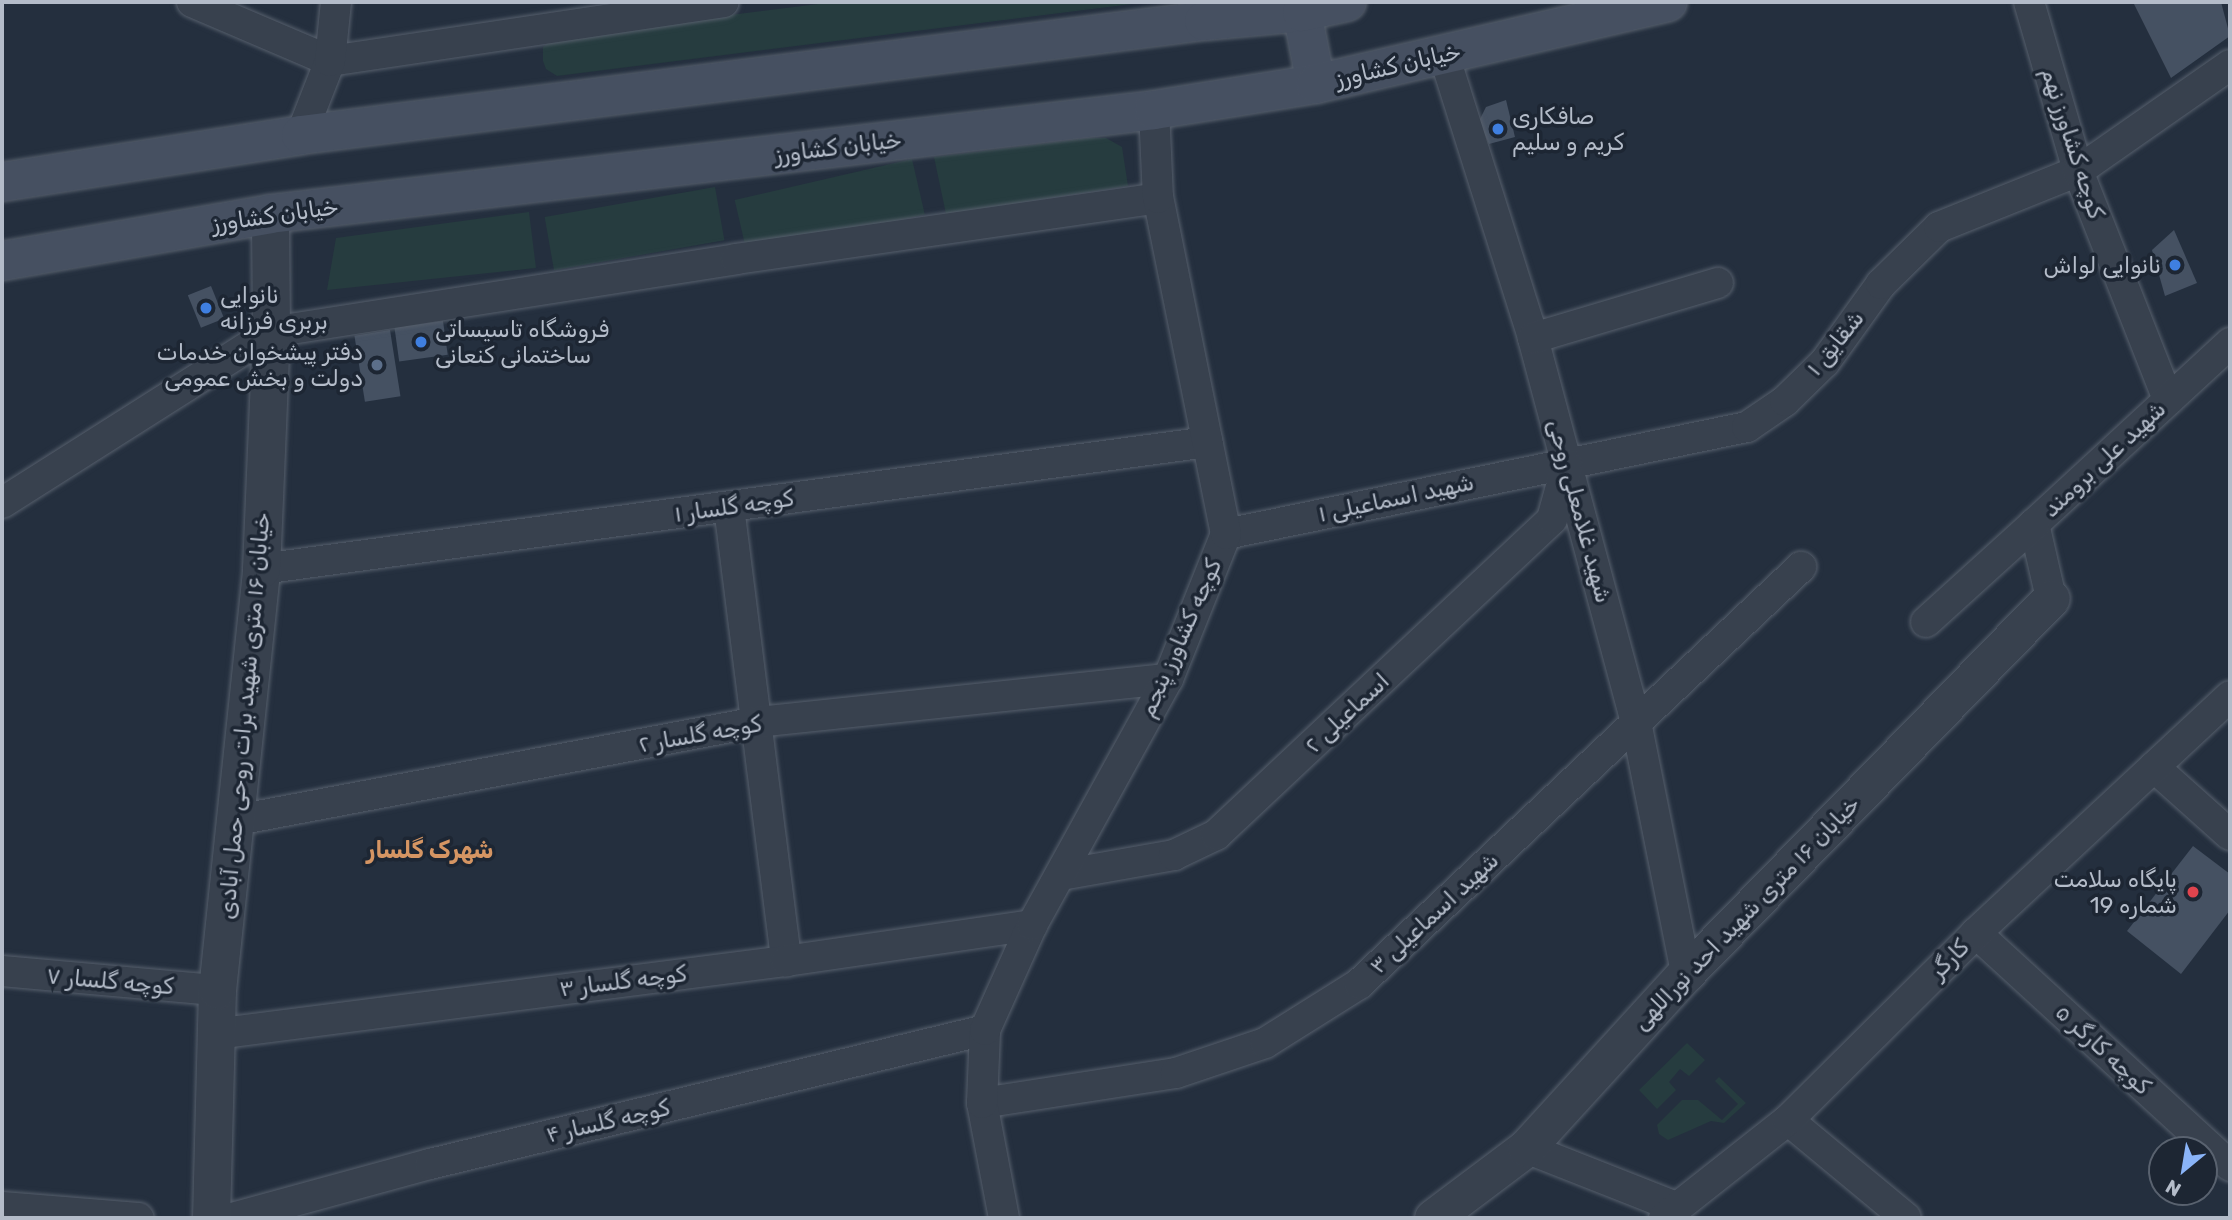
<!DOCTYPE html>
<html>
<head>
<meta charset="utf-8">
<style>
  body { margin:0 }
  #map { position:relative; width:2232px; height:1220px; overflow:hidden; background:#242f3e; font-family:Rubik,Vazirmatn,sans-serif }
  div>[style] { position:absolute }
  .green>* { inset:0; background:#263c3f; transform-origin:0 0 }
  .building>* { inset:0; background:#455162; transform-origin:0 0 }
  .roads { filter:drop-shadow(0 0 2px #565f6c) drop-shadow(0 0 2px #565f6c) }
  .minor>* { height:30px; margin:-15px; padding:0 15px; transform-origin:15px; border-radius:15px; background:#38414e }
  .tertiary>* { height:37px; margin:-18.5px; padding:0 18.5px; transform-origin:18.5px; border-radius:18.5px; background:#38414e }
  .secondary>* { height:38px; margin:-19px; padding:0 19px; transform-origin:19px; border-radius:19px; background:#465061 }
  .dots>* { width:19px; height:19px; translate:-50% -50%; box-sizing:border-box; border:4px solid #1d2633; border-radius:50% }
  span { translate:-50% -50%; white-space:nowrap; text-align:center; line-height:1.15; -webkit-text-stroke:7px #1d2633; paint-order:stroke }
  .street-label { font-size:23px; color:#b4bcc9 }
  .poi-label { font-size:23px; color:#b4bcc9 }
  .left { translate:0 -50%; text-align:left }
  .right { translate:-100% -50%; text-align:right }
  .neighbourhood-label { font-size:24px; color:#d59563; font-weight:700 }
  .frame { position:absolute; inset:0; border:4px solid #b4bcc9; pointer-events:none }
  .north { position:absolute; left:2148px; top:1136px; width:70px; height:70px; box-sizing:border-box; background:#1d2633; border:2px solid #59626f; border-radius:50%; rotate:210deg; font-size:19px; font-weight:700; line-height:28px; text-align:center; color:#b4bcc9 }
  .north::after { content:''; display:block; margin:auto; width:24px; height:32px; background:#8ab4f8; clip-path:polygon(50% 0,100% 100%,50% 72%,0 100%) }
</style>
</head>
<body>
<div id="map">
  <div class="green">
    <i style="clip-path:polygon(834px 2px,1148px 2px,557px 76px,546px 69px,543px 61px,543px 47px,555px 37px)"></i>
    <i style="clip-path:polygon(1088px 138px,1106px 138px,1122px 147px,1128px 186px,946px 214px,934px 157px)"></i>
    <i style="left:912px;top:159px;width:57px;height:182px;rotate:77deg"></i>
    <i style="left:715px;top:187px;width:54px;height:173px;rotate:80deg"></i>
    <i style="clip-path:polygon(529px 212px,536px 268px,327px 290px,336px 238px)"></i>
    <i style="clip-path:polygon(1687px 1043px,1705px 1060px,1689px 1076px,1680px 1069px,1669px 1082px,1676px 1090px,1657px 1109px,1639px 1090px)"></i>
    <i style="clip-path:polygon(1719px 1077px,1746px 1103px,1724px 1123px,1711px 1121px,1668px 1140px,1659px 1134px,1657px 1125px,1682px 1100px,1698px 1100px,1722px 1120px,1738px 1104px,1715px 1081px)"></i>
  </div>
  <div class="building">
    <i style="clip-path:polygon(2133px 2px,2221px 2px,2230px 36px,2171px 78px)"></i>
    <i style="clip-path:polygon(1506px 100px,1515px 137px,1489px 144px,1479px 121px,1486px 107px)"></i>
    <i style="clip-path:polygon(2174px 230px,2197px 283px,2165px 296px,2152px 250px)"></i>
    <i style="left:211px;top:286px;width:35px;height:25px;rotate:68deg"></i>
    <i style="left:443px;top:321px;width:34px;height:49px;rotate:82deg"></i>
    <i style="left:390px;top:330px;width:67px;height:36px;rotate:81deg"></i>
    <i style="clip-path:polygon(2193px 846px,2230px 874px,2230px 910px,2181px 974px,2127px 931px)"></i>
  </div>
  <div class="roads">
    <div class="minor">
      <i style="left:192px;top:2px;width:150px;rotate:23.1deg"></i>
      <i style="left:330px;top:61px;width:398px;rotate:-8.5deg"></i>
      <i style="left:2029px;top:2px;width:176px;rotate:73.8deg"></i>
      <i style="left:2078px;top:171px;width:246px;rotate:68.5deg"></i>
      <i style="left:1444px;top:55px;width:297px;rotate:72.5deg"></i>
      <i style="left:1533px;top:338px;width:398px;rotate:75deg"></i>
      <i style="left:1636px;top:722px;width:256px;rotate:78.7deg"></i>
      <i style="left:301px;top:135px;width:79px;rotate:-68.6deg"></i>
      <i style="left:330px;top:61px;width:59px;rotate:-84.2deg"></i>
      <i style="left:1533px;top:338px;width:193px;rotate:-16.6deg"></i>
      <i style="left:2px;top:503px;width:319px;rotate:-32.4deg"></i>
      <i style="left:271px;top:332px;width:471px;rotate:-8.9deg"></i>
      <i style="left:736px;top:259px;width:426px;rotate:-8.2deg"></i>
      <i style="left:729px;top:507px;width:458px;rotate:82.8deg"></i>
      <i style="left:1226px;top:534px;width:532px;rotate:-11.61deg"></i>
      <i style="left:1747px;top:427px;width:46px;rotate:-34.4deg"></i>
      <i style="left:1785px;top:401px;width:56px;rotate:-44.3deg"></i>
      <i style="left:1825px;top:362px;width:96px;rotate:-54.3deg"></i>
      <i style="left:1881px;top:284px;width:81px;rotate:-44.5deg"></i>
      <i style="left:1939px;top:227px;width:150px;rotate:-21.9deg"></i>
      <i style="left:2078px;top:171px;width:185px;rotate:-34.9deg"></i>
      <i style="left:261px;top:569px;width:955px;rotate:-7.64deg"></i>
      <i style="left:2051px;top:598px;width:76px;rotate:-102.9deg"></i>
      <i style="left:2034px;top:524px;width:267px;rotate:-42.7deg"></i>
      <i style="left:1926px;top:622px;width:146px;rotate:-42.2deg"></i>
      <i style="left:2154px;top:767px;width:102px;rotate:41.8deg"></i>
      <i style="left:237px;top:820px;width:529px;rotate:-10.67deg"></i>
      <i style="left:757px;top:722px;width:413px;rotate:-6deg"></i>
      <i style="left:1061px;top:875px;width:115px;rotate:-10deg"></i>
      <i style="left:1174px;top:855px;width:47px;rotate:-25.5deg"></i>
      <i style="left:1216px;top:835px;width:461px;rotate:-43.2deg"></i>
      <i style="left:1552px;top:519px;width:56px;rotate:-74.5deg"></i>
      <i style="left:1976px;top:933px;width:345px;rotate:42.5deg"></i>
      <i style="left:2px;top:971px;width:216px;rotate:5.1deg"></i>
      <i style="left:215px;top:1034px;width:576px;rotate:-7.29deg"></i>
      <i style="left:786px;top:961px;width:249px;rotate:-8.3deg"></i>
      <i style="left:982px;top:1103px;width:196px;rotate:-8.8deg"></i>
      <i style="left:1176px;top:1073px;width:94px;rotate:-18.6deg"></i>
      <i style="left:1265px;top:1043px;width:111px;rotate:-32.1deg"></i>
      <i style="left:1359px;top:984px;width:608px;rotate:-43.33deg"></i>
      <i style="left:1788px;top:1120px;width:153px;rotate:39.7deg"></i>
      <i style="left:1526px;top:1148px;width:161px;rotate:21.5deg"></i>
      <i style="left:2px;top:1207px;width:137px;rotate:4.6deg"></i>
      <i style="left:232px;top:1218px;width:205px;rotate:-15.3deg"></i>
      <i style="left:430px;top:1164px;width:571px;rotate:-13.57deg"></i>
      <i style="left:1004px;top:1218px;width:117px;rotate:-100.8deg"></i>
      <i style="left:982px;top:1103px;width:73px;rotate:-87.6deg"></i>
      <i style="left:985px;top:1030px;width:115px;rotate:-65.9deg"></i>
      <i style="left:1032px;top:925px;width:281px;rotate:-61.1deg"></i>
      <i style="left:1168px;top:679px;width:156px;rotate:-68.2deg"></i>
      <i style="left:1226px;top:534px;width:343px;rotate:-101.4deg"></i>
      <i style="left:1158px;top:198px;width:88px;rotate:-92.6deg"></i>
      <i style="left:1664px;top:1218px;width:158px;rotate:-38.3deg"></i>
      <i style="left:1788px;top:1120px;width:265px;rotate:-44.8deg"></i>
      <i style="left:1976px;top:933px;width:347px;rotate:-43deg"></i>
    </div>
    <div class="tertiary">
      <i style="left:211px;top:1218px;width:228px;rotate:-88.5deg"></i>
      <i style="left:217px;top:990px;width:423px;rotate:-84deg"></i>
      <i style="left:261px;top:569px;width:237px;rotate:-87.6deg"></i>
      <i style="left:271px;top:332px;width:118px;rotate:-90.5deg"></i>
      <i style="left:1433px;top:1218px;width:116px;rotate:-37deg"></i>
      <i style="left:1526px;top:1148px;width:237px;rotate:-47.6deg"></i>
      <i style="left:1686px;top:973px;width:523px;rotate:-45.77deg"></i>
    </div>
    <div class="secondary">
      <i style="left:1302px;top:12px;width:73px;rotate:79deg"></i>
      <i style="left:2px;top:182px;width:303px;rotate:-8.9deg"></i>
      <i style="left:301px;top:135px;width:910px;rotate:-7.2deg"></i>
      <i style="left:1204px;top:21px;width:98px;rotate:-5.2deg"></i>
      <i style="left:1302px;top:12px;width:46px;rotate:-12.5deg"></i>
      <i style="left:2px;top:261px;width:272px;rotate:-9.9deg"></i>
      <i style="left:270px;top:214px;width:890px;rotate:-6.71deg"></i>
      <i style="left:1154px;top:110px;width:164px;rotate:-9.1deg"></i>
      <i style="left:1316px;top:84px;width:361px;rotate:-13.1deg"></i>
    </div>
  </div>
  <div class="dots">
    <i style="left:1498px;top:129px;background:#3f7fe0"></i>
    <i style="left:2175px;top:265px;background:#3f7fe0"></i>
    <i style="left:206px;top:308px;background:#3f7fe0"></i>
    <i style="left:421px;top:342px;background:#3f7fe0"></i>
    <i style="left:377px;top:365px;background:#5c6f8a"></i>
    <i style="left:2193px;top:892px;background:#e0444e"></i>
  </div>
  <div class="street-label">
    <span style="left:1398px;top:65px;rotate:-13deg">خیابان کشاورز</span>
    <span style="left:2073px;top:143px;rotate:72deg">کوچه کشاورز نهم</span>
    <span style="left:838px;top:147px;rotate:-7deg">خیابان کشاورز</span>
    <span style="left:275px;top:215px;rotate:-8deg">خیابان کشاورز</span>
    <span style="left:1835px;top:343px;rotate:-51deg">شقایق ۱</span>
    <span style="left:2104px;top:459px;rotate:-43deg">شهید علی برومند</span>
    <span style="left:1396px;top:498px;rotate:-12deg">شهید اسماعیلی ۱</span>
    <span style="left:734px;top:506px;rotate:-8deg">کوچه گلسار ۱</span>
    <span style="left:1580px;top:511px;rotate:75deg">شهید غلامعلی روحی</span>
    <span style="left:1180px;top:638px;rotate:-66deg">کوچه کشاورز پنجم</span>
    <span style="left:1347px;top:713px;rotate:-43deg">اسماعیلی ۲</span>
    <span style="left:244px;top:716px;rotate:-85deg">خیابان ۱۶ متری شهید برات روحی حمل آبادی</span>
    <span style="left:700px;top:734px;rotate:-10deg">کوچه گلسار ۲</span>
    <span style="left:1434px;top:913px;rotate:-43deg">شهید اسماعیلی ۳</span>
    <span style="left:1746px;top:913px;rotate:-46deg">خیابان ۱۶ متری شهید احد نوراللهی</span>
    <span style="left:1949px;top:959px;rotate:-45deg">کارگر</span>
    <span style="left:110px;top:981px;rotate:5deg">کوچه گلسار ۷</span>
    <span style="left:623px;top:981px;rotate:-7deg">کوچه گلسار ۳</span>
    <span style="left:2103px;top:1049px;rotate:43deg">کوچه کارگر ۵</span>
    <span style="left:608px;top:1121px;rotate:-13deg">کوچه گلسار ۴</span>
  </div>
  <div class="poi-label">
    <span class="left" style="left:1512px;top:129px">صافکاری<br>کریم و سلیم</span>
    <span class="right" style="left:2161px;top:265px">نانوایی لواش</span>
    <span class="left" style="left:220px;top:308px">نانوایی<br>بربری فرزانه</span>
    <span class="left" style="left:435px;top:342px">فروشگاه تاسیساتی<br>ساختمانی کنعانی</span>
    <span class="right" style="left:363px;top:365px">دفتر پیشخوان خدمات<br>دولت و بخش عمومی</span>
    <span class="right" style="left:2177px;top:892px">پایگاه سلامت<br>شماره 19</span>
  </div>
  <div class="neighbourhood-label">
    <span style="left:430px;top:851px">شهرک گلسار</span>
  </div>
  <div class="frame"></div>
  <div class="north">N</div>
</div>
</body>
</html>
